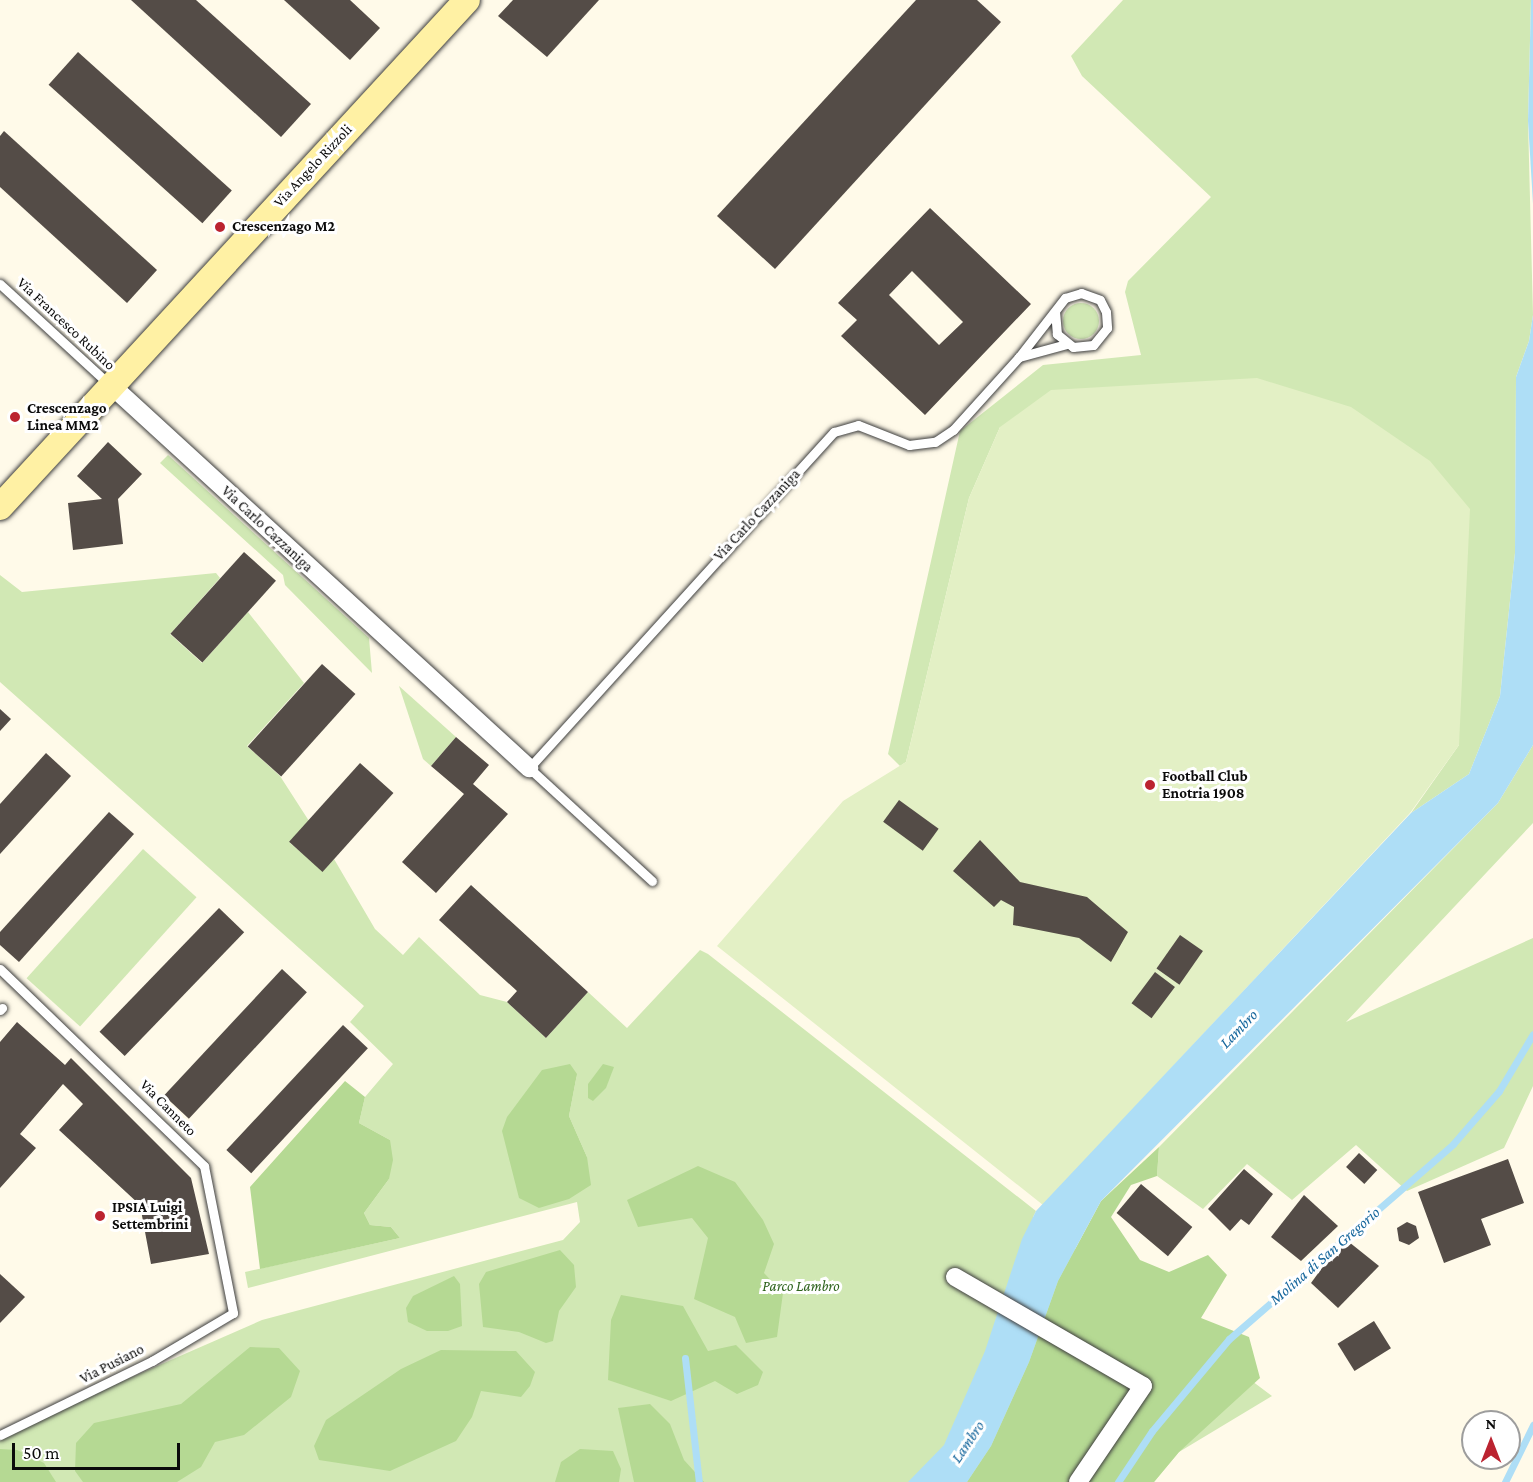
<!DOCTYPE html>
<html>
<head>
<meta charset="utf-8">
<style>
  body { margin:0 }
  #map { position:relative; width:1533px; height:1482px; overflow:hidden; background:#fffae9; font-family:"Crimson Pro",serif }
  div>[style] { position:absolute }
  .green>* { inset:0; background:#d1e8b4; transform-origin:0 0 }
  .round { border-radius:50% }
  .forest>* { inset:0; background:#b5d993 }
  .pitch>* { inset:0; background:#e3f0c5 }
  .water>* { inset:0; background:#aedef6 }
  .stream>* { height:7px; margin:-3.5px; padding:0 3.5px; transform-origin:3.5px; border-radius:3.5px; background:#aedef6 }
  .building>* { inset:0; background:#544c47; transform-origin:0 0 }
  .roads { filter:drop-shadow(0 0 2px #3e3e3e) drop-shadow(0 0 2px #3e3e3e) }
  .lane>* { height:9px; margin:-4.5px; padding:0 4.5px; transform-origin:4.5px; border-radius:4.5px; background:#fff }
  .street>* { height:18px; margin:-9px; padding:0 9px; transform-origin:9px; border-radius:9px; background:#fff }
  .secondary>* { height:26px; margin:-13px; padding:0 13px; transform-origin:13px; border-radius:13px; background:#fff1a4 }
  .dots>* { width:16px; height:16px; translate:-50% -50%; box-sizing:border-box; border:3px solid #fff; border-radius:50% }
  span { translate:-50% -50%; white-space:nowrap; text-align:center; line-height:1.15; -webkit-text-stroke:6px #fff; paint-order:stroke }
  .street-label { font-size:15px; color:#0b0b0b }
  .poi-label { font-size:15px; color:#0b0b0b; font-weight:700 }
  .left { translate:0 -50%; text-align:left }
  .park-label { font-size:15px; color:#2d621c; font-style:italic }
  .water-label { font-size:16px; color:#15669c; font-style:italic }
  .north { position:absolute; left:1461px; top:1410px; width:60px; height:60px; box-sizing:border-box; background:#fff; border:2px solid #9d9d9d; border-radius:50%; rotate:0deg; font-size:16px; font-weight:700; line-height:24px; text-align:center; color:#0b0b0b }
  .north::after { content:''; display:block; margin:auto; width:21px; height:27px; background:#bb2330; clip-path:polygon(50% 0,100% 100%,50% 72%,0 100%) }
  .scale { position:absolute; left:12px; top:1443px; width:168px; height:27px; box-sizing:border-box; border:3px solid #0b0b0b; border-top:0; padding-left:8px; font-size:18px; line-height:21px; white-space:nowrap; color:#0b0b0b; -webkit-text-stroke:4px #fff; paint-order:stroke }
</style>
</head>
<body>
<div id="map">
  <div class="green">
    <i style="clip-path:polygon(1123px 0,1531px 0,1528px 121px,1533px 315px,1529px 341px,1516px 377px,1515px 553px,1500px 696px,1469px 774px,1411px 813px,1459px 745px,1000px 427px,969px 498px,906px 762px,900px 766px,888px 754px,960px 431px,1043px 365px,1141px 355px,1125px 292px,1128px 281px,1211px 197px,1082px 76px,1071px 56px)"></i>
    <i class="round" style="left:1063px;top:303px;width:36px;height:36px"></i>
    <i style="clip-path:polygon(168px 455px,369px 638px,372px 673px,285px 585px,283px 575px,160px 463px)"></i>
    <i style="clip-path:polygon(evenodd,216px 573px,220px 578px,170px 634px,202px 663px,248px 612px,304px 683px,247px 746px,280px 776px,309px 821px,290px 843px,323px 871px,334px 859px,375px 929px,403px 955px,419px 937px,480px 995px,507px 1002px,546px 1038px,588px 992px,627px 1028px,700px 950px,708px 954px,1036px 1211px,1033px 1217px,1272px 1396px,1179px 1452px,1154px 1482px,0 1482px,0 1436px,84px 1398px,262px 1320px,563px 1240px,580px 1222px,577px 1202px,248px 1288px,245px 1272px,400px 1238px,391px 1227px,370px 1225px,364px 1213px,389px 1179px,390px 1140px,359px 1123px,365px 1097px,393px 1064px,350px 1022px,364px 1006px,0 682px,0 575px,22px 592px,216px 573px,577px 1074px,569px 1116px,587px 1157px,539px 1208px,577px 1074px)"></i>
    <i style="clip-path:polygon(399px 686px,456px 737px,431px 766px,423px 759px)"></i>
    <i style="clip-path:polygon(1533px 745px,1533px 823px,1346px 1022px,1533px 938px,1533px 1086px,1504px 1148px,1407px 1191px,1356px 1145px,1292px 1200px,1247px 1164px,1203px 1209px,1157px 1176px,1159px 1147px,1498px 803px)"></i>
    <i style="left:143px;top:849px;width:72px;height:174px;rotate:42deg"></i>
  </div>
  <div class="forest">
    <i style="clip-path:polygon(570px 1064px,577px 1074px,569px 1116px,587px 1157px,591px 1185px,569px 1199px,539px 1208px,519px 1198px,502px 1131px,507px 1117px,542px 1070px)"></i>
    <i style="clip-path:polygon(603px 1064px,614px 1067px,606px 1088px,593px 1101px,588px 1098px,588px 1084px)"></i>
    <i style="clip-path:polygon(345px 1081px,365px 1097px,359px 1123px,390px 1140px,393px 1160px,389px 1179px,364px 1213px,370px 1225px,391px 1227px,400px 1238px,260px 1269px,250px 1187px)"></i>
    <i style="clip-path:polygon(1159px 1147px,1157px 1176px,1131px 1185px,1111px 1217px,1140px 1260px,1169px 1272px,1208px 1255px,1227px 1275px,1201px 1318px,1249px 1337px,1260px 1378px,1179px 1452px,1154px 1482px,967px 1482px,991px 1446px,1029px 1362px,1058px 1281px,1101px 1201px)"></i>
    <i style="clip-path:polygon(698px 1166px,735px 1182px,763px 1220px,774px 1244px,764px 1273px,783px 1293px,777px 1337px,746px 1343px,735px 1317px,694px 1299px,708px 1238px,692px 1218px,638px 1227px,627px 1200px)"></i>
    <i style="clip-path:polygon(560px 1250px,574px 1265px,576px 1287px,559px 1311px,553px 1341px,546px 1343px,519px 1332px,483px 1327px,479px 1284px,486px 1272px)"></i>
    <i style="clip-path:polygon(454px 1276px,460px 1284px,462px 1326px,448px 1331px,427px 1331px,408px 1322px,406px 1308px,413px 1296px)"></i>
    <i style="clip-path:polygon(621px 1295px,683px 1306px,708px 1351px,736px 1345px,763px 1372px,758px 1385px,737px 1394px,715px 1381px,671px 1401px,608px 1380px,611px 1320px)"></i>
    <i style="clip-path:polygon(250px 1347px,279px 1348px,300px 1371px,291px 1397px,244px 1435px,215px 1442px,201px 1467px,177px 1482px,83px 1482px,75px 1471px,76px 1443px,94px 1423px,181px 1404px)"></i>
    <i style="clip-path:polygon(441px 1350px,516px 1351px,535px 1372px,530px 1386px,521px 1397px,481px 1391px,472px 1417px,456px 1441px,390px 1471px,319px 1460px,314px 1446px,326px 1420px,401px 1369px)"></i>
    <i style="clip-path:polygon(650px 1404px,670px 1424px,684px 1460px,704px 1482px,634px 1482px,618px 1408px)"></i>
    <i style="clip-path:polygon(0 1449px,17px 1450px,44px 1463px,56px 1482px,0 1482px)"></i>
    <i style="clip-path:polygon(580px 1449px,613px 1451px,621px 1469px,619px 1482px,555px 1482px,561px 1462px)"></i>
  </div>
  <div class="pitch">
    <i style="clip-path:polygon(1257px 378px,1351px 407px,1430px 461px,1470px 509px,1459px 745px,1410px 813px,1043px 1205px,717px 946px,843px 801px,906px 762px,969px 498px,1000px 427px,1051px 390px)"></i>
  </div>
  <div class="water">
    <i style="clip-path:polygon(1531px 0,1533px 0,1533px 204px,1528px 121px)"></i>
    <i style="clip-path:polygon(1533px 315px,1533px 745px,1498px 803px,1101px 1201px,1058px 1281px,1029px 1362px,991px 1446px,967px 1482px,908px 1482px,944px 1445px,985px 1351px,1022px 1239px,1036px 1211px,1411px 813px,1469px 774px,1500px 696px,1515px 553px,1516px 377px,1529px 341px)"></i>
  </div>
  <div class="stream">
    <i style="left:685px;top:1358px;width:125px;rotate:83.6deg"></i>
    <i style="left:1118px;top:1482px;width:61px;rotate:-56.3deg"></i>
    <i style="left:1152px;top:1431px;width:120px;rotate:-50.1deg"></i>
    <i style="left:1229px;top:1339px;width:297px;rotate:-41deg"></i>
    <i style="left:1453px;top:1144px;width:70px;rotate:-49deg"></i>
    <i style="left:1499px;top:1091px;width:66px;rotate:-59.2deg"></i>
    <i style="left:1505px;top:1482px;width:64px;rotate:-63.8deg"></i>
  </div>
  <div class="building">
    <i style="clip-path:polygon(131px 0,196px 0,311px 104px,281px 137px)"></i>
    <i style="clip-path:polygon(284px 0,350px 0,380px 28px,350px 60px)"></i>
    <i style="clip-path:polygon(513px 0,599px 0,547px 57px,498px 16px)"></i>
    <i style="clip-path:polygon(916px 0,977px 0,1001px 22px,775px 269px,717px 216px)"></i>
    <i style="left:78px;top:52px;width:207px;height:44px;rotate:42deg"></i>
    <i style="clip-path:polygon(4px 131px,157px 270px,127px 303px,0 187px,0 136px)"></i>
    <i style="clip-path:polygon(evenodd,930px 208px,1031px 304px,925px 415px,841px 336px,857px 320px,838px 303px,930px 208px,912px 271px,963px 322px,939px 345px,889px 295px,912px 271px)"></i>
    <i style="clip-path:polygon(108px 442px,142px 474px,118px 499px,123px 544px,73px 550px,68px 503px,102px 499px,77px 476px)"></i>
    <i style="left:244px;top:552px;width:43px;height:110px;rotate:42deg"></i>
    <i style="left:322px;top:664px;width:45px;height:111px;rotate:42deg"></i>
    <i style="clip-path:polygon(0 709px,11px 719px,0 731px)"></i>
    <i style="clip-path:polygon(456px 737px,489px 765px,473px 784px,508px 814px,436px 893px,402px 862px,464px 794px,431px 766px)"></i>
    <i style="clip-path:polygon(46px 753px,71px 776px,0 854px,0 804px)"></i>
    <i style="left:360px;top:763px;width:45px;height:106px;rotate:42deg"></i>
    <i style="left:899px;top:800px;width:49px;height:27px;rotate:36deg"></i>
    <i style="clip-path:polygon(109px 812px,134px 834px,19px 962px,0 945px,0 932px)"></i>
    <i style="clip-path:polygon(980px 840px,1020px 882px,1087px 897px,1128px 932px,1111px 962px,1079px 938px,1013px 925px,1014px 907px,1001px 900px,994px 907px,953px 871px)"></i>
    <i style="clip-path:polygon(471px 885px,588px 992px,546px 1038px,507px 1002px,517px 991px,439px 920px)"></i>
    <i style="left:219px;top:908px;width:35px;height:172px;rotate:44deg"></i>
    <i style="left:1180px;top:935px;width:28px;height:41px;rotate:35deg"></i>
    <i style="left:282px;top:969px;width:34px;height:173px;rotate:43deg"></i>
    <i style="left:1155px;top:972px;width:25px;height:39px;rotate:37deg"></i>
    <i style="clip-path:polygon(17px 1022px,65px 1065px,71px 1058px,191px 1178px,209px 1254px,151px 1264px,140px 1205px,59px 1130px,83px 1104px,63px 1084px,20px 1134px,36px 1148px,0 1188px,0 1042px)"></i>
    <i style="left:343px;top:1025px;width:34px;height:171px;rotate:43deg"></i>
    <i style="left:1359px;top:1153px;width:25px;height:19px;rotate:43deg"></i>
    <i style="clip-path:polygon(1508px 1159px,1524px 1203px,1481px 1219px,1491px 1245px,1444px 1263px,1418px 1192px)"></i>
    <i style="clip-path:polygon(1244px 1169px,1273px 1194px,1249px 1225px,1241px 1219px,1230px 1231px,1208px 1209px)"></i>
    <i style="left:1141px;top:1184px;width:67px;height:38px;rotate:40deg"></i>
    <i style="clip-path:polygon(1304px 1195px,1338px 1226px,1301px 1261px,1271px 1237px)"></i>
    <i style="clip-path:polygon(1407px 1222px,1416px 1226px,1419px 1238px,1409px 1245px,1399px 1241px,1397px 1228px)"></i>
    <i style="clip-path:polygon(1344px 1238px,1379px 1266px,1338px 1308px,1311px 1283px)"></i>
    <i style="clip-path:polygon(0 1274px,25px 1297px,0 1323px)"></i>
    <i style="left:1374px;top:1321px;width:32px;height:43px;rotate:58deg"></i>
  </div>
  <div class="roads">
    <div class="lane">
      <i style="left:0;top:284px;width:149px;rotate:42.6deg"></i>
      <i style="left:1019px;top:357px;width:50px;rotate:-15.2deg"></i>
      <i style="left:652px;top:881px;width:167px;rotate:-137.4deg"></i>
      <i style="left:529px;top:768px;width:454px;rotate:-47.8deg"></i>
      <i style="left:834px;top:432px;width:25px;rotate:-16deg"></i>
      <i style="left:858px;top:425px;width:55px;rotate:21.4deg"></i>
      <i style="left:909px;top:445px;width:26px;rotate:-7deg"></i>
      <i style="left:935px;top:442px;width:22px;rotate:-34deg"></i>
      <i style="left:953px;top:430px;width:98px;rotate:-47.9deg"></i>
      <i style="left:1019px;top:357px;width:75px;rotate:-52.1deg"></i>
      <i style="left:1065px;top:298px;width:17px;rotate:-17deg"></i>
      <i style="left:1081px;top:293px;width:20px;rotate:20deg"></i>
      <i style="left:1100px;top:300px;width:13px;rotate:63deg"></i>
      <i style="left:1106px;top:312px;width:16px;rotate:86deg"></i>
      <i style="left:1107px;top:328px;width:22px;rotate:129deg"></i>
      <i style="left:1093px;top:345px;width:20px;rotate:174deg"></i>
      <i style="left:1073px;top:347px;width:21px;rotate:-141deg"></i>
      <i style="left:1057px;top:334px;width:22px;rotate:-95deg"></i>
      <i style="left:0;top:969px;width:284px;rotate:44deg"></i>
      <i style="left:204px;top:1166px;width:150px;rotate:78.8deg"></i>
      <i style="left:233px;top:1313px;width:94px;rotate:149.3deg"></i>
      <i style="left:152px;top:1361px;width:169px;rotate:154deg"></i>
      <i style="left:0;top:1010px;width:3px;rotate:-45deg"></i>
    </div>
    <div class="street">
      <i style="left:112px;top:386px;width:566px;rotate:42.49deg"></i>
      <i style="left:955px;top:1277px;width:217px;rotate:30.1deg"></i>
      <i style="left:1143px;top:1386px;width:116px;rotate:124.1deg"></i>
    </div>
    <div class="secondary">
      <i style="left:0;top:507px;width:689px;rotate:-47.35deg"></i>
    </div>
  </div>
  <div class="dots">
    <i style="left:220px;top:227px;background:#bb2330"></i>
    <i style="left:15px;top:417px;background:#bb2330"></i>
    <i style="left:1150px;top:785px;background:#bb2330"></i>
    <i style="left:100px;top:1216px;background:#bb2330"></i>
  </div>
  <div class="street-label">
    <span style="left:313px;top:166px;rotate:-47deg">Via Angelo Rizzoli</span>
    <span style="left:66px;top:324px;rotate:43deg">Via Francesco Rubino</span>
    <span style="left:757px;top:515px;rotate:-47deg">Via Carlo Cazzaniga</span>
    <span style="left:267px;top:529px;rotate:43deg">Via Carlo Cazzaniga</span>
    <span style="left:168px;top:1108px;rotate:45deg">Via Canneto</span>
    <span style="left:112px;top:1364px;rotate:-27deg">Via Pusiano</span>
  </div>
  <div class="poi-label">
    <span class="left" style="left:232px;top:227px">Crescenzago M2</span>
    <span class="left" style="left:27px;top:417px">Crescenzago<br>Linea MM2</span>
    <span class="left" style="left:1162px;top:785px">Football Club<br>Enotria 1908</span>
    <span class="left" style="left:112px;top:1216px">IPSIA Luigi<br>Settembrini</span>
  </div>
  <div class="park-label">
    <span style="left:801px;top:1287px">Parco Lambro</span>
  </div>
  <div class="water-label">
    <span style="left:1239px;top:1029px;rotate:-46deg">Lambro</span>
    <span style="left:1325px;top:1256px;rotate:-41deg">Molina di San Gregorio</span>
    <span style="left:968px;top:1442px;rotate:-56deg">Lambro</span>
  </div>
  <div class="north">N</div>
  <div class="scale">50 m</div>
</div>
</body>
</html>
